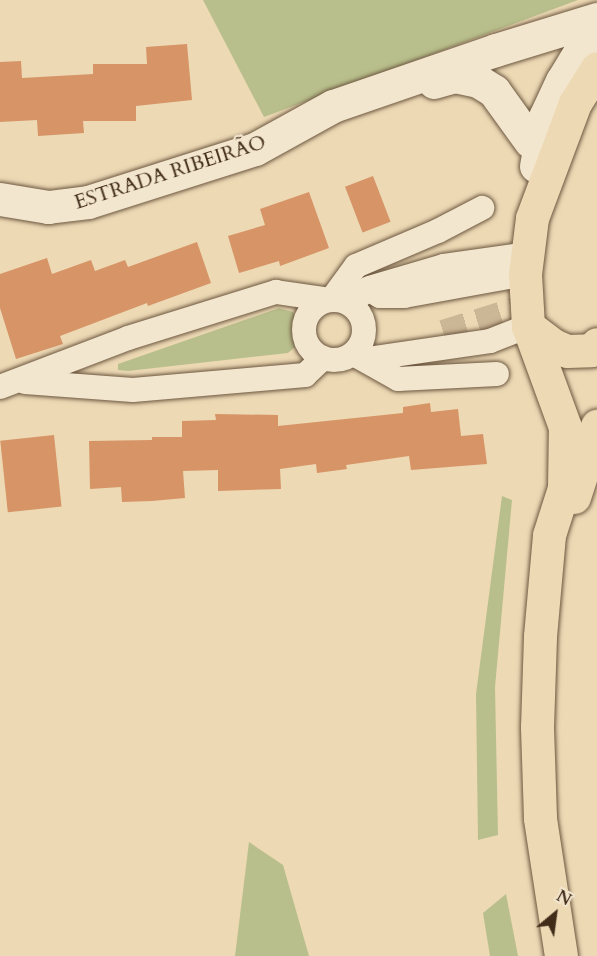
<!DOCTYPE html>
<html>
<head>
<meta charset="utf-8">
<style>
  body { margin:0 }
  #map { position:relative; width:597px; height:956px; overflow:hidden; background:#edd9b4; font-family:Cardo,serif }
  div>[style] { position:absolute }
  .green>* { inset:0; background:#b9bf8c }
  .building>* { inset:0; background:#d69467; transform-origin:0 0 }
  .street-tunnel>* { height:24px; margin-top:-12px; transform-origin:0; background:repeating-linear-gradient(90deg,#cbb695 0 24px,transparent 0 36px) }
  .roads { filter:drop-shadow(0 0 2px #6c5740) drop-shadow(0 0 2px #6c5740) }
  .street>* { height:24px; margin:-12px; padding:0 12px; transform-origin:12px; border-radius:12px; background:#f3e6ce }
  .street>.ring { margin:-12px; padding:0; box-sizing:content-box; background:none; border:24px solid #f3e6ce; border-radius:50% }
  .secondary>* { height:33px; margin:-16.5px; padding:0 16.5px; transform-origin:16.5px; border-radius:16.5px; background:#f3e6ce }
  .highway>* { height:33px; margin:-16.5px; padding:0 16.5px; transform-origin:16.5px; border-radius:16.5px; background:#edd9b4 }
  span { translate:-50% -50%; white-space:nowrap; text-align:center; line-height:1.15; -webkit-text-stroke:4.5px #f3e6ce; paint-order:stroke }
  .street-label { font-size:20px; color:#412c1a }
  .north { position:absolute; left:525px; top:884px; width:60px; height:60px; -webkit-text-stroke:4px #f3e6ce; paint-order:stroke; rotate:29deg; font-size:16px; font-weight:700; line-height:24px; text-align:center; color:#412c1a }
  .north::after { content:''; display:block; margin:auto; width:21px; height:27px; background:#412c1a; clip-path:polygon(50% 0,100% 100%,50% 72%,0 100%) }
</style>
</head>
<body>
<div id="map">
  <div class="green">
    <i style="clip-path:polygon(203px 0,578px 0,264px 117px)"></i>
    <i style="clip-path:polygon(279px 308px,293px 312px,300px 323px,301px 333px,297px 345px,288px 353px,128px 371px,118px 370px,118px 364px)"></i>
    <i style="clip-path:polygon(502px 496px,512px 500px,495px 687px,498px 835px,478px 840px,476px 694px)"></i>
    <i style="clip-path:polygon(249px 842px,283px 865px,309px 956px,235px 956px)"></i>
    <i style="clip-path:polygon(506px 894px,518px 956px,490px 956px,483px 913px)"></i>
  </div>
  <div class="building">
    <i style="clip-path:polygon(187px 44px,192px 100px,136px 106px,136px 121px,83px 121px,84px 133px,38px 136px,37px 120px,0 122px,0 62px,21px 61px,22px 78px,93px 74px,93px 64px,147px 64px,146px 47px)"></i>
    <i style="left:373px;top:176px;width:49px;height:30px;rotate:69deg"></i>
    <i style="clip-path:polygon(309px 192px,329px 248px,280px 266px,279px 261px,239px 273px,228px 236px,265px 225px,260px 209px)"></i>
    <i style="clip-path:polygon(197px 242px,211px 283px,148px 306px,147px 303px,60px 336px,63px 344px,16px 359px,0 308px,0 274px,47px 258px,52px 274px,91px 260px,95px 271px,125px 260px,128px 267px)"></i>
    <i style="clip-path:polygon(430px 403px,431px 412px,458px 409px,461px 436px,483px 434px,487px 464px,411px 470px,409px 456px,346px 465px,347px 469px,317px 473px,316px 464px,280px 469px,281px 489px,218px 491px,218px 470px,183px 471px,185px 498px,152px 501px,122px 502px,121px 487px,90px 489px,89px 441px,152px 440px,152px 437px,182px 437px,182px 421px,216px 420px,215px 414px,278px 415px,278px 426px,403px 413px,403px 407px)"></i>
    <i style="left:54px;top:435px;width:72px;height:54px;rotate:84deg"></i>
  </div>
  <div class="street-tunnel">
    <i style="left:443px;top:332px;width:86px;rotate:-17.6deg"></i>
  </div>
  <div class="roads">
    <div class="street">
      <i style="left:369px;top:288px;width:78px;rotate:-16.3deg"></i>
      <i style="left:444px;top:266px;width:84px;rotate:-8.2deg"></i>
      <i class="ring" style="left:304px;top:300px;width:36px;height:36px"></i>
      <i style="left:350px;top:304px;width:23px;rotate:-40deg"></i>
      <i style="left:368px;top:289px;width:14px;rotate:30deg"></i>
      <i style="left:380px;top:296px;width:24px"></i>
      <i style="left:404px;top:296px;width:123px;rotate:-10.3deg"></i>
      <i style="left:357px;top:356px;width:10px;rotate:17deg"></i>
      <i style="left:367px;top:359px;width:124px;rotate:-8.3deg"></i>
      <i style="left:490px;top:341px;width:41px;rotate:-21.5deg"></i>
      <i style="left:359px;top:357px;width:45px;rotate:29.4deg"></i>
      <i style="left:398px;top:379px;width:99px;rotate:-2.9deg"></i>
      <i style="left:25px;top:382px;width:108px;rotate:4.2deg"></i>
      <i style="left:133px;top:390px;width:173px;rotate:-5deg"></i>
      <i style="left:305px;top:375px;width:25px;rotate:-43deg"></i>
      <i style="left:0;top:387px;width:137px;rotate:-20.9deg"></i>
      <i style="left:128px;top:338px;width:155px;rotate:-17.3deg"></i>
      <i style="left:276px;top:292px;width:56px;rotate:8.3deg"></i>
      <i style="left:331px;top:300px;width:42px;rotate:-53.7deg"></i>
      <i style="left:356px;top:266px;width:89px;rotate:-23.1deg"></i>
      <i style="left:438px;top:231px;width:50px;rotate:-27.6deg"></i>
    </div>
    <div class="secondary">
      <i style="left:434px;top:82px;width:22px;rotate:-16deg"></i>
      <i style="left:455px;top:76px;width:24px;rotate:12deg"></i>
      <i style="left:478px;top:81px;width:19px;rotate:32deg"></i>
      <i style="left:494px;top:91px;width:62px;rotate:54.2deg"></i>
      <i style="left:536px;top:166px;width:50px;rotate:-79.6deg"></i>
      <i style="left:545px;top:117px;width:40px;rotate:-65deg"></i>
      <i style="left:562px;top:81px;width:44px;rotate:-58.8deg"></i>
      <i style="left:585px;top:43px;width:18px;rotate:-47deg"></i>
      <i style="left:0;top:199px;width:49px;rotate:9.5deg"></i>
      <i style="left:48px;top:207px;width:40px;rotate:-7.1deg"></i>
      <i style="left:88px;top:202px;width:175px;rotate:-17.6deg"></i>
      <i style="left:255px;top:149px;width:89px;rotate:-28.9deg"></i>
      <i style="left:333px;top:106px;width:172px;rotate:-19deg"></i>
      <i style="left:496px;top:50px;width:106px;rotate:-17.1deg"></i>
    </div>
    <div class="highway">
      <i style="left:528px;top:326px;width:31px;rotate:37deg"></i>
      <i style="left:553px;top:345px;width:15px;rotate:23deg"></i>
      <i style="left:567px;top:351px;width:24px;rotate:-2deg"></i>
      <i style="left:591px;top:350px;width:8px;rotate:-45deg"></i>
      <i style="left:574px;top:497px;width:75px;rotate:-72.1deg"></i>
      <i style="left:561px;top:956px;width:140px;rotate:-98.7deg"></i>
      <i style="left:540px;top:818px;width:91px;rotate:-91.9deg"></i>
      <i style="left:537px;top:727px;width:91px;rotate:-88.1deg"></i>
      <i style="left:540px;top:636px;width:101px;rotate:-84.9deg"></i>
      <i style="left:549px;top:535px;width:49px;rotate:-72.3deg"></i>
      <i style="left:564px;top:488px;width:61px;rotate:-89.1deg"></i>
      <i style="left:565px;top:427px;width:108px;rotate:-110.1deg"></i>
      <i style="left:528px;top:326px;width:52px;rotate:-93.3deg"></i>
      <i style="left:525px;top:274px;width:56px;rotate:-82.9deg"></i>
      <i style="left:532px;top:218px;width:123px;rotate:-69.5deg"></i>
      <i style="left:575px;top:103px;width:41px;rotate:-57.8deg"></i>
    </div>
  </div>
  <div class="street-label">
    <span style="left:170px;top:172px;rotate:-18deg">ESTRADA RIBEIRÃO</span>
  </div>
  <div class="north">N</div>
</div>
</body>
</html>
